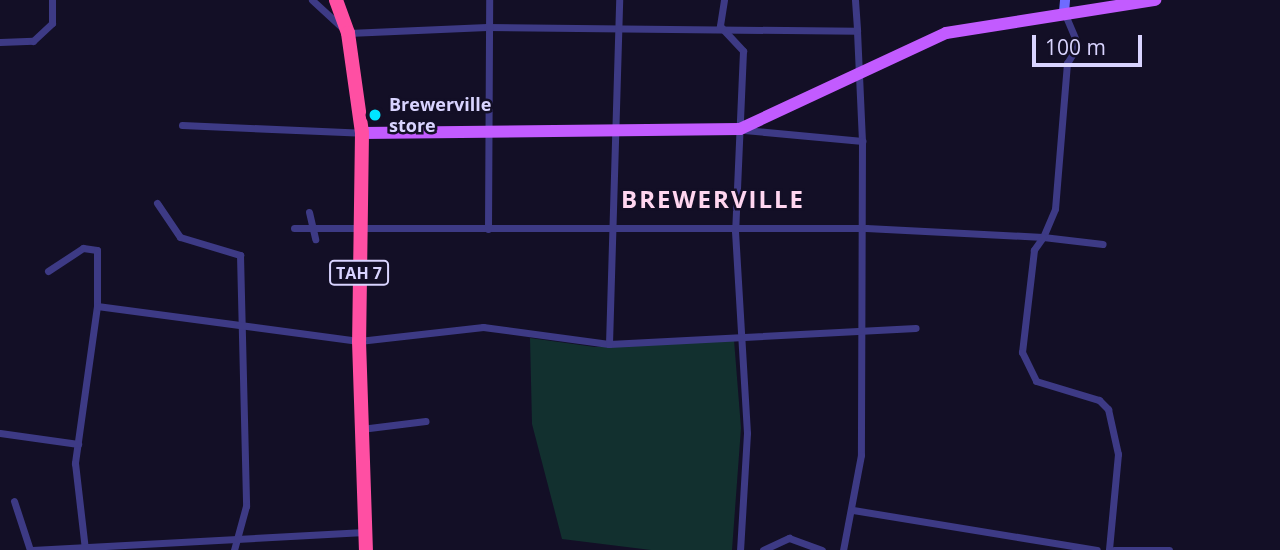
<!DOCTYPE html>
<html>
<head>
<meta charset="utf-8">
<style>
  body { margin:0 }
  #map { position:relative; width:1280px; height:550px; overflow:hidden; background:#130f26; font-family:"Open Sans",sans-serif }
  div>[style] { position:absolute }
  .green>* { inset:0; background:#12302f }
  .street>* { height:7px; margin:-3.5px; padding:0 3.5px; transform-origin:3.5px; border-radius:3.5px; background:#3d3a85 }
  .secondary>* { height:10px; margin:-5px; padding:0 5px; transform-origin:5px; border-radius:5px; background:#6f6bff }
  .primary>* { height:12px; margin:-6px; padding:0 6px; transform-origin:6px; border-radius:6px; background:#c25bff }
  .highway>* { height:14px; margin:-7px; padding:0 7px; transform-origin:7px; border-radius:7px; background:#ff4fa3 }
  .dots>* { width:19px; height:19px; translate:-50% -50%; box-sizing:border-box; border:4px solid #130f26; border-radius:50% }
  span { translate:-50% -50%; white-space:nowrap; text-align:center; line-height:1.15; -webkit-text-stroke:5px #130f26; paint-order:stroke }
  .shield-label span { padding:2px 5px; background:#130f26; border:2px solid; border-radius:5px; -webkit-text-stroke-width:0 }
  .shield-label { font-size:16px; color:#d9d4ff; font-weight:700 }
  .poi-label { font-size:18px; color:#d9d4ff; font-weight:700 }
  .left { translate:0 -50%; text-align:left }
  .district-label { font-size:24px; color:#ffd6f0; font-weight:700; letter-spacing:2px }
  .scale { position:absolute; left:1032px; top:35px; width:110px; height:32px; box-sizing:border-box; border:4px solid #d9d4ff; border-top:0; padding-left:9px; font-size:21px; line-height:24px; white-space:nowrap; color:#d9d4ff; -webkit-text-stroke:5px #130f26; paint-order:stroke }
</style>
</head>
<body>
<div id="map">
  <div class="green">
    <i style="clip-path:polygon(530px 338px,595px 347px,734px 340px,741px 428px,732px 550px,651px 550px,562px 539px,532px 424px)"></i>
  </div>
  <div class="street">
    <i style="left:312px;top:0;width:49px;rotate:42.5deg"></i>
    <i style="left:348px;top:33px;width:139px;rotate:-2.5deg"></i>
    <i style="left:487px;top:27px;width:370px;rotate:0.6deg"></i>
    <i style="left:857px;top:31px;width:110px;rotate:87.4deg"></i>
    <i style="left:724px;top:0;width:26px;rotate:99deg"></i>
    <i style="left:720px;top:26px;width:34px;rotate:47deg"></i>
    <i style="left:743px;top:51px;width:180px;rotate:92.5deg"></i>
    <i style="left:735px;top:231px;width:202px;rotate:86.6deg"></i>
    <i style="left:747px;top:433px;width:117px;rotate:93.4deg"></i>
    <i style="left:855px;top:0;width:31px;rotate:86deg"></i>
    <i style="left:1064px;top:12px;width:36px;rotate:67deg"></i>
    <i style="left:1078px;top:45px;width:21px;rotate:121deg"></i>
    <i style="left:1067px;top:63px;width:146px;rotate:94.7deg"></i>
    <i style="left:1055px;top:209px;width:30px;rotate:113deg"></i>
    <i style="left:1043px;top:237px;width:60px;rotate:6.7deg"></i>
    <i style="left:0;top:42px;width:33px;rotate:-2deg"></i>
    <i style="left:33px;top:41px;width:26px;rotate:-43deg"></i>
    <i style="left:52px;top:23px;width:23px;rotate:-90deg"></i>
    <i style="left:182px;top:125px;width:180px;rotate:2.5deg"></i>
    <i style="left:744px;top:130px;width:119px;rotate:5.3deg"></i>
    <i style="left:862px;top:141px;width:314px;rotate:90.2deg"></i>
    <i style="left:861px;top:455px;width:97px;rotate:100.7deg"></i>
    <i style="left:157px;top:203px;width:41px;rotate:55.9deg"></i>
    <i style="left:180px;top:237px;width:63px;rotate:16.7deg"></i>
    <i style="left:240px;top:255px;width:251px;rotate:88.6deg"></i>
    <i style="left:246px;top:506px;width:46px;rotate:105.3deg"></i>
    <i style="left:309px;top:212px;width:28px;rotate:77deg"></i>
    <i style="left:294px;top:228px;width:572px"></i>
    <i style="left:866px;top:228px;width:177px;rotate:2.9deg"></i>
    <i style="left:488px;top:229px;width:229px;rotate:-89.7deg"></i>
    <i style="left:1043px;top:237px;width:16px;rotate:125deg"></i>
    <i style="left:1034px;top:250px;width:103px;rotate:96.7deg"></i>
    <i style="left:1022px;top:352px;width:32px;rotate:64deg"></i>
    <i style="left:1036px;top:381px;width:66px;rotate:16.8deg"></i>
    <i style="left:1099px;top:400px;width:13px;rotate:45deg"></i>
    <i style="left:1108px;top:409px;width:46px;rotate:77.5deg"></i>
    <i style="left:1118px;top:454px;width:96px;rotate:95.4deg"></i>
    <i style="left:48px;top:271px;width:42px;rotate:-33.3deg"></i>
    <i style="left:83px;top:248px;width:14px;rotate:8deg"></i>
    <i style="left:97px;top:250px;width:56px;rotate:90deg"></i>
    <i style="left:97px;top:306px;width:159px;rotate:98deg"></i>
    <i style="left:75px;top:463px;width:87px;rotate:83.4deg"></i>
    <i style="left:97px;top:306px;width:264px;rotate:7.6deg"></i>
    <i style="left:359px;top:341px;width:125px;rotate:-6.4deg"></i>
    <i style="left:483px;top:327px;width:127px;rotate:7.7deg"></i>
    <i style="left:609px;top:344px;width:307px;rotate:-3deg"></i>
    <i style="left:609px;top:344px;width:344px;rotate:-88.3deg"></i>
    <i style="left:361px;top:429px;width:65px;rotate:-7deg"></i>
    <i style="left:0;top:433px;width:79px;rotate:8deg"></i>
    <i style="left:14px;top:501px;width:52px;rotate:71.9deg"></i>
    <i style="left:853px;top:510px;width:247px;rotate:9.3deg"></i>
    <i style="left:32px;top:550px;width:333px;rotate:-3.1deg"></i>
    <i style="left:763px;top:550px;width:29px;rotate:-25deg"></i>
    <i style="left:789px;top:538px;width:35px;rotate:20deg"></i>
    <i style="left:1114px;top:550px;width:55px"></i>
  </div>
  <div class="secondary">
    <i style="left:1064px;top:12px;width:12px;rotate:-85deg"></i>
  </div>
  <div class="primary">
    <i style="left:362px;top:133px;width:378px;rotate:-0.6deg"></i>
    <i style="left:740px;top:129px;width:227px;rotate:-25deg"></i>
    <i style="left:946px;top:33px;width:212px;rotate:-9deg"></i>
  </div>
  <div class="highway">
    <i style="left:336px;top:0;width:35px;rotate:70deg"></i>
    <i style="left:348px;top:33px;width:101px;rotate:82deg"></i>
    <i style="left:362px;top:133px;width:208px;rotate:90.8deg"></i>
    <i style="left:359px;top:341px;width:209px;rotate:88.1deg"></i>
  </div>
  <div class="dots">
    <i style="left:375px;top:115px;background:#00e5ff"></i>
  </div>
  <div class="shield-label">
    <span style="left:359px;top:273px">TAH 7</span>
  </div>
  <div class="poi-label">
    <span class="left" style="left:389px;top:115px">Brewerville<br>store</span>
  </div>
  <div class="district-label">
    <span style="left:713px;top:199px">BREWERVILLE</span>
  </div>
  <div class="scale">100 m</div>
</div>
</body>
</html>
